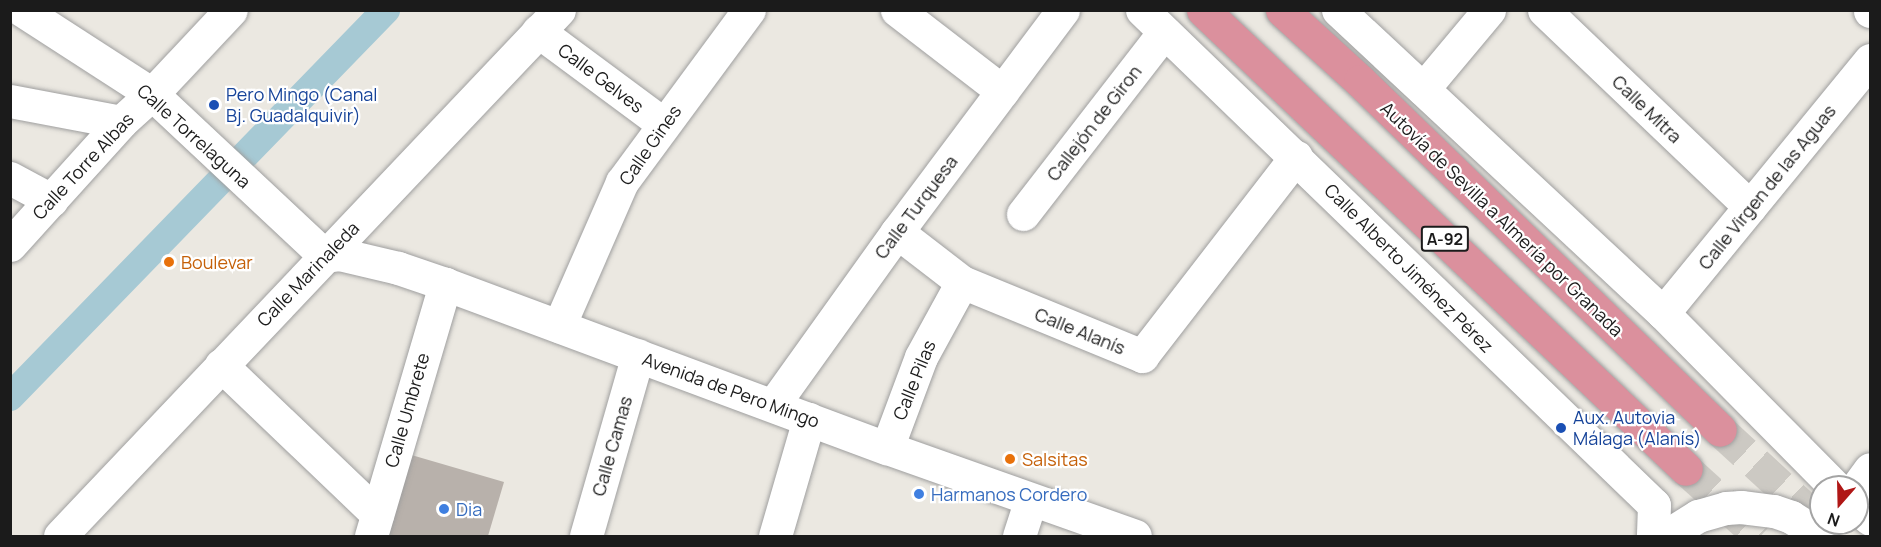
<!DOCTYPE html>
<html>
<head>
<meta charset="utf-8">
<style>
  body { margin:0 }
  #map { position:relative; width:1881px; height:547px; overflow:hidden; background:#ebe8e1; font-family:Manrope,sans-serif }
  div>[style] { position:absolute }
  .canal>* { height:28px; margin:-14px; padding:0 14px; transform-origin:14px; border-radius:14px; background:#a6c9d4 }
  .building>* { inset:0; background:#b8b1ab }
  .highway-tunnel>* { height:33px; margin-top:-16.5px; transform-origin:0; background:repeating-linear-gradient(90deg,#ccc9c3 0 33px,transparent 0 49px) }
  .roads { filter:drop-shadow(0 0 2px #9f9f9f) drop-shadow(0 0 2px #9f9f9f) }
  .minor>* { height:33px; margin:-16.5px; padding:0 16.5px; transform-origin:16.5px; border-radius:16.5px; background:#fff }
  .highway>* { height:33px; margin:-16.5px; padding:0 16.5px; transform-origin:16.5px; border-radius:16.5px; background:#db909d }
  .dots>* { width:16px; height:16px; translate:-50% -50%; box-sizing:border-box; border:3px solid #fff; border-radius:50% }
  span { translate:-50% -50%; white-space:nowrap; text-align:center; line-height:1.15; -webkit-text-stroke:4.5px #fff; paint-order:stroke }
  .shield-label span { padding:2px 4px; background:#fff; border:2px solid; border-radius:4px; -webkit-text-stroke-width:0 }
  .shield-label { font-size:16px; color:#1b1b1b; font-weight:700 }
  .street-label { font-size:18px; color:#1b1b1b }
  .transit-label { font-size:18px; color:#164399 }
  .left { translate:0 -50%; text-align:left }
  .food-label { font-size:18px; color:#c56008 }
  .shop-label { font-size:18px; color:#366cbe }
  .frame { position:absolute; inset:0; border:12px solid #1b1b1b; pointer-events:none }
  .north { position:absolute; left:1809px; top:475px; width:60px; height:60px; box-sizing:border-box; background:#fff; border:2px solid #a4a4a4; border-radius:50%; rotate:200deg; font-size:16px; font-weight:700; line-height:24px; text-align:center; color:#1b1b1b }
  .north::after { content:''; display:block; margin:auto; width:21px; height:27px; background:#b01716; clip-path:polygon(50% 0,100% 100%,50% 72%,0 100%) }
</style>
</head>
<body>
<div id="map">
  <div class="canal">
    <i style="left:10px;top:397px;width:540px;rotate:-45.83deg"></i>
  </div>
  <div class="building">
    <i style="clip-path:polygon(408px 454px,504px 482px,488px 536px,385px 536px)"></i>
  </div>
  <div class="highway-tunnel">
    <i style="left:1720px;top:430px;width:152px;rotate:42.6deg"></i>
    <i style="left:1686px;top:469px;width:100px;rotate:42.2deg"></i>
  </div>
  <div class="roads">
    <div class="minor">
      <i style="left:22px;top:10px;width:155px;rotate:32.9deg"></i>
      <i style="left:152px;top:94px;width:237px;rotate:43.1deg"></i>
      <i style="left:897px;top:10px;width:133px;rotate:37.6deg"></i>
      <i style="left:1142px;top:10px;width:712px;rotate:44.03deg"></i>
      <i style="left:1654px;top:505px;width:31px;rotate:92deg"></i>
      <i style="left:1338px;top:10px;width:444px;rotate:43deg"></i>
      <i style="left:1663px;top:313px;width:245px;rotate:45.3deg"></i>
      <i style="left:1544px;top:10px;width:285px;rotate:43.7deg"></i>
      <i style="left:1870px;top:10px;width:1px;rotate:90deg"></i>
      <i style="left:538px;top:31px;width:156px;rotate:36.6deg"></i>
      <i style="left:1423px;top:89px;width:103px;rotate:-50.1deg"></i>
      <i style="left:10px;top:101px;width:113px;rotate:10.7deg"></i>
      <i style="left:10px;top:178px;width:47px;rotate:28.2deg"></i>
      <i style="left:1023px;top:214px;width:230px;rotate:-52.2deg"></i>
      <i style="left:897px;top:232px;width:82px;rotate:37.6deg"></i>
      <i style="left:962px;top:282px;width:195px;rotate:22.3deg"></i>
      <i style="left:1142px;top:356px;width:252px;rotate:-52.3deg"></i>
      <i style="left:10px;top:245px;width:166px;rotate:-47.9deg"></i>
      <i style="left:121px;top:122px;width:42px;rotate:-42.1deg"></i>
      <i style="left:152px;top:94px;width:115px;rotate:-46.8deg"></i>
      <i style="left:325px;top:256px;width:14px;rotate:-8deg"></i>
      <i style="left:339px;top:254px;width:61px;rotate:13.3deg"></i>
      <i style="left:398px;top:268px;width:50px;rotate:18.8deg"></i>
      <i style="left:445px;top:284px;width:471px;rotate:20.4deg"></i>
      <i style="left:887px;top:448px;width:263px;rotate:19.5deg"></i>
      <i style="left:1663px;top:313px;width:327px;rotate:-50.7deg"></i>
      <i style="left:559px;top:326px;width:157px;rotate:-66.4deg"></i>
      <i style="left:622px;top:182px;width:214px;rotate:-53.6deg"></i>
      <i style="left:221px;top:365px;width:216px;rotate:43.7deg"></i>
      <i style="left:773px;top:405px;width:213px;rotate:-54.4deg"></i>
      <i style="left:897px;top:232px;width:277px;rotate:-53.2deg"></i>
      <i style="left:887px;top:448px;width:97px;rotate:-69.5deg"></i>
      <i style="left:921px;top:357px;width:85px;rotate:-61.3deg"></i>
      <i style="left:1857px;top:487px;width:22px;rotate:-54deg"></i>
      <i style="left:1857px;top:508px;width:17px;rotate:40deg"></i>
      <i style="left:60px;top:536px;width:725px;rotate:-46.51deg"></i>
      <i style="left:371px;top:536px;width:263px;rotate:-73.6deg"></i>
      <i style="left:586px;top:536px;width:188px;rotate:-74deg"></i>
      <i style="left:775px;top:536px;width:122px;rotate:-73.8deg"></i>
      <i style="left:1019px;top:536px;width:38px;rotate:-72deg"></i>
      <i style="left:1666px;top:536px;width:38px;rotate:-32deg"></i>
      <i style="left:1698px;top:516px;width:29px;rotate:-16deg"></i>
      <i style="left:1726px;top:508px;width:15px;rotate:-4deg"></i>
      <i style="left:1741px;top:507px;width:33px;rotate:7deg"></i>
      <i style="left:1774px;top:511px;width:18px;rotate:19deg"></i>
      <i style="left:1791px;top:517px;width:36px;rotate:32deg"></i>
    </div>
    <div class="highway">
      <i style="left:1203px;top:10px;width:666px;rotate:43.54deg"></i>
      <i style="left:1282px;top:10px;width:105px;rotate:42.3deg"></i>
      <i style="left:1360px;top:81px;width:501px;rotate:44.11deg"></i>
    </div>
  </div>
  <div class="dots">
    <i style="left:214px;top:105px;background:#1a4fb4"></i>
    <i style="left:169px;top:262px;background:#e8710a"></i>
    <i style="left:1561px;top:428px;background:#1a4fb4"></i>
    <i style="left:1010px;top:459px;background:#e8710a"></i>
    <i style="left:919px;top:494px;background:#3f7fe0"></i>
    <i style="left:444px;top:509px;background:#3f7fe0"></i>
  </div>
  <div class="shield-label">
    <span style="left:1445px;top:239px">A-92</span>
  </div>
  <div class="street-label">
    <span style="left:601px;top:78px;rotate:37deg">Calle Gelves</span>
    <span style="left:1647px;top:109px;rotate:44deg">Calle Mitra</span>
    <span style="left:1094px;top:123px;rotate:-52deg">Callejón de Giron</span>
    <span style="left:194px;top:136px;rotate:42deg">Calle Torrelaguna</span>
    <span style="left:650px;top:145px;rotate:-55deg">Calle Gines</span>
    <span style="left:83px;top:166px;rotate:-47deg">Calle Torre Albas</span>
    <span style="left:1767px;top:187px;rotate:-51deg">Calle Virgen de las Aguas</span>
    <span style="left:916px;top:207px;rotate:-53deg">Calle Turquesa</span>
    <span style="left:1502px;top:219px;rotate:44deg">Autovía de Sevilla a Almería por Granada</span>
    <span style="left:1409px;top:268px;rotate:45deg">Calle Alberto Jiménez Pérez</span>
    <span style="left:308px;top:274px;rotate:-46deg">Calle Marinaleda</span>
    <span style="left:1080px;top:331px;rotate:22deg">Calle Alanís</span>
    <span style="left:914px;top:380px;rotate:-68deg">Calle Pilas</span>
    <span style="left:731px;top:390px;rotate:20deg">Avenida de Pero Mingo</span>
    <span style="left:407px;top:410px;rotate:-74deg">Calle Umbrete</span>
    <span style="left:612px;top:446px;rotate:-74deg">Calle Camas</span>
  </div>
  <div class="transit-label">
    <span class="left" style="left:226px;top:105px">Pero Mingo (Canal<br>Bj. Guadalquivir)</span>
    <span class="left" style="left:1573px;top:428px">Aux. Autovia<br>Málaga (Alanís)</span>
  </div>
  <div class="food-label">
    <span class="left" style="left:181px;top:262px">Boulevar</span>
    <span class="left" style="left:1022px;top:459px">Salsitas</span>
  </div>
  <div class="shop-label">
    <span class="left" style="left:931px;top:494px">Harmanos Cordero</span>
    <span class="left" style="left:456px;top:509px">Dia</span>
  </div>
  <div class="frame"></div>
  <div class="north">N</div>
</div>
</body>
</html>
